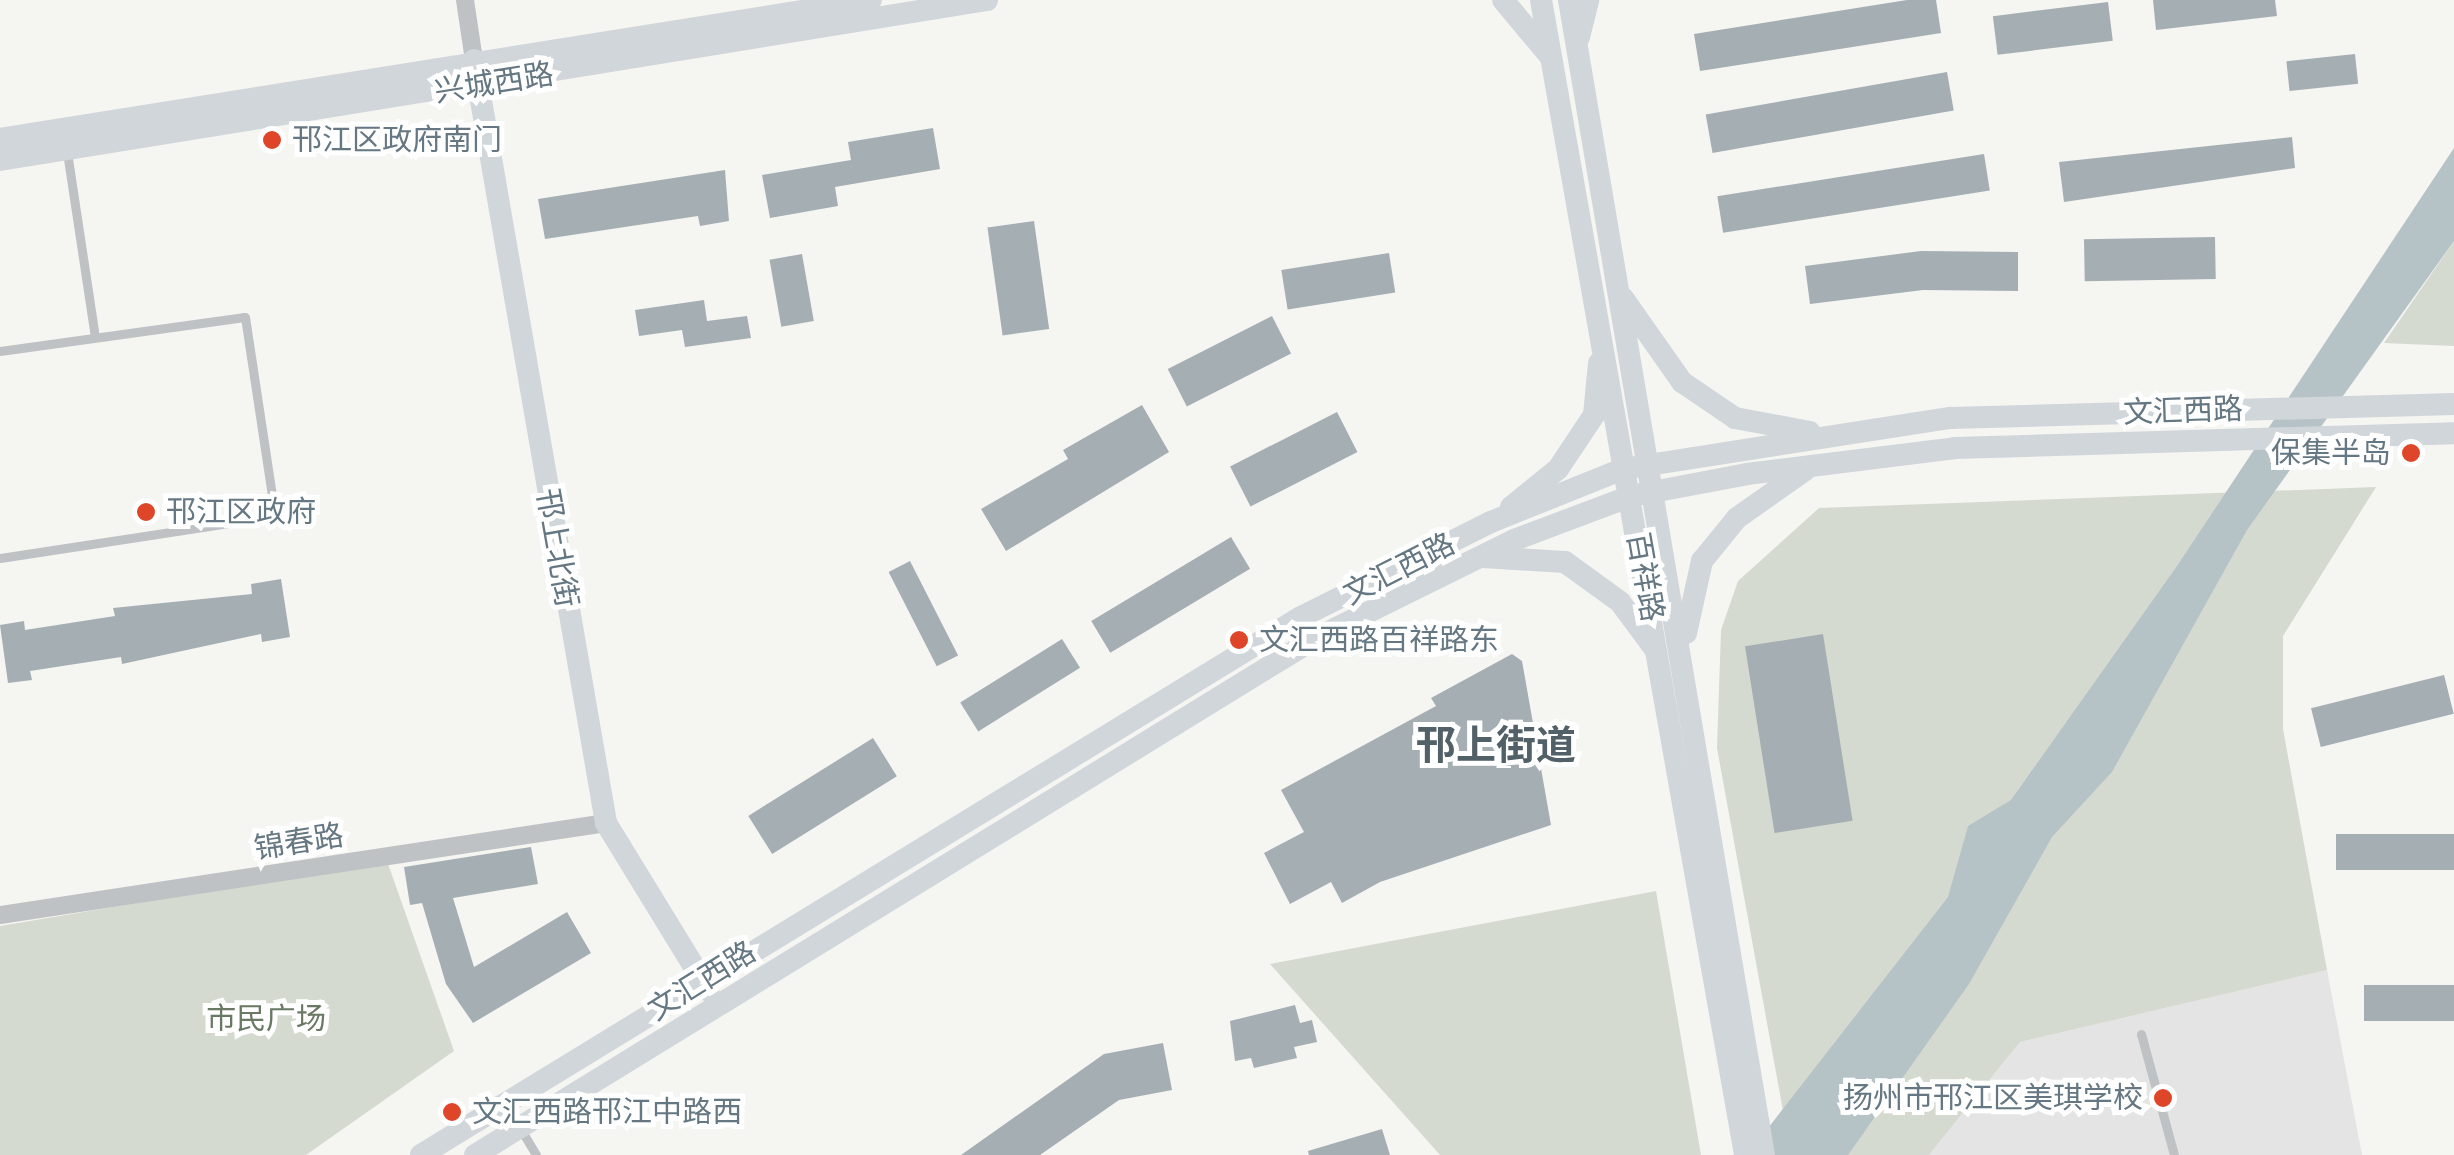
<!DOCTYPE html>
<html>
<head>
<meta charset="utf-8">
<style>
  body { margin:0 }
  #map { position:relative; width:2454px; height:1155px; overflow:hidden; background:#f5f5f2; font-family:Jost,"Noto Sans SC",sans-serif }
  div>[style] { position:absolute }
  .built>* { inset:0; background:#e3e4e3 }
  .green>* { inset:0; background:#d5dad1 }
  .water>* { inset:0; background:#b5c3c6 }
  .building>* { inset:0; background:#a5aeb3; transform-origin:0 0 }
  .lane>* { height:9px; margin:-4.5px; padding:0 4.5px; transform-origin:4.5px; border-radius:4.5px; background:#bec2c5 }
  .street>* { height:18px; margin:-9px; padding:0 9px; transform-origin:9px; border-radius:9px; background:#bec2c5 }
  .secondary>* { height:22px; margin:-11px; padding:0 11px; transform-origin:11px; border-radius:11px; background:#d1d6da }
  .dots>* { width:28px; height:28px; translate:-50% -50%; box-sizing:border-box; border:5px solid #fff; border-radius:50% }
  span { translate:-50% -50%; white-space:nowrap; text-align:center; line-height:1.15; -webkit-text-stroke:10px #fff; paint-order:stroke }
  .street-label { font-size:30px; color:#657782 }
  .poi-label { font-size:30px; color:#657782 }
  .left { translate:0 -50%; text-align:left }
  .right { translate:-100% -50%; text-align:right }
  .park-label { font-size:30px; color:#697963 }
  .district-label { font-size:40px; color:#526067; font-weight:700 }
</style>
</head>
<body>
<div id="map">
  <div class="built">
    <i style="clip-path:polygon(2327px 970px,2362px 1155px,1929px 1155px,2020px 1042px)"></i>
  </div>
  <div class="green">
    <i style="clip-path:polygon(2454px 241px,2454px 346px,2384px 343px)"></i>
    <i style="clip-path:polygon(2376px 487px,2283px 636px,2283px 729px,2327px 970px,2020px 1042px,1929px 1155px,1791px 1155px,1717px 748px,1721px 630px,1738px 581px,1819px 508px)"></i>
    <i style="clip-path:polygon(387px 861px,454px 1051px,306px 1155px,0 1155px,0 926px)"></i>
    <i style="clip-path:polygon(1656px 891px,1701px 1155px,1440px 1155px,1270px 964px)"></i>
  </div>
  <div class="water">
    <i style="clip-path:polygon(2454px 148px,2454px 241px,2247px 530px,2112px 772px,2052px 837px,1969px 984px,1848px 1155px,1747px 1155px,1948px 897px,1968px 826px,2011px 800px,2177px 566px)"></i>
  </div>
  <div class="building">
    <i style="clip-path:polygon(1907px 0,1936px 0,1941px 33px,1700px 71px,1694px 34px)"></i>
    <i style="clip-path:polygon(2153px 0,2275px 0,2277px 16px,2156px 30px)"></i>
    <i style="left:2108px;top:2px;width:39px;height:116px;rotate:83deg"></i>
    <i style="left:2355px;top:54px;width:30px;height:69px;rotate:84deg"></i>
    <i style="left:1947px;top:72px;width:39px;height:245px;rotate:80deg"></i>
    <i style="clip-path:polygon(933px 128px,940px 169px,835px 187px,838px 206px,770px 218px,762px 175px,851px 160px,848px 142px)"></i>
    <i style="clip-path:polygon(2292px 137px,2295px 168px,2064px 202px,2059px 162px)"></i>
    <i style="left:1984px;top:154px;width:37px;height:270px;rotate:81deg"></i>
    <i style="clip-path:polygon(725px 170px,729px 221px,700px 226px,698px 216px,545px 239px,538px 199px)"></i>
    <i style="left:1034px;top:221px;width:109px;height:47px;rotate:82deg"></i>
    <i style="left:2215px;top:237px;width:42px;height:131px;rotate:89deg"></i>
    <i style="clip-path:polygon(1921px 251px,2018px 252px,2018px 291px,1923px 290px,1810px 304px,1805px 266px)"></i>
    <i style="left:1389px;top:253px;width:40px;height:109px;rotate:81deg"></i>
    <i style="left:802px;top:254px;width:68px;height:33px;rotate:80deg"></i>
    <i style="clip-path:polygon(704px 300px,707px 321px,747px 316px,751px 338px,685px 347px,682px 330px,639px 336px,635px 310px)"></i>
    <i style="left:1272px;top:316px;width:42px;height:117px;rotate:63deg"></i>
    <i style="clip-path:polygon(1142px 405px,1169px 452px,1006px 551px,981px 509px,1068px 459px,1063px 450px)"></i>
    <i style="left:1337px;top:412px;width:45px;height:120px;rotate:63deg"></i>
    <i style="left:1231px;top:537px;width:37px;height:163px;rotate:59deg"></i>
    <i style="left:910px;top:561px;width:106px;height:24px;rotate:63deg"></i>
    <i style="clip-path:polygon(281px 579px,290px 637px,262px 642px,261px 634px,122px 664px,121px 657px,30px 671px,32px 680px,8px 683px,0 625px,24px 621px,25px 630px,115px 616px,113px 608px,252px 594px,251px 584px)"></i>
    <i style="left:1823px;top:634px;width:189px;height:79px;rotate:81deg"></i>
    <i style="left:1062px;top:639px;width:34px;height:120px;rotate:58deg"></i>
    <i style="clip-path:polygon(1512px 654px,1522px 661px,1551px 825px,1380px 882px,1342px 903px,1331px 882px,1290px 904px,1264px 853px,1304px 832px,1281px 790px,1436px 706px,1431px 698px)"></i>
    <i style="left:2444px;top:675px;width:40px;height:137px;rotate:76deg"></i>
    <i style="left:873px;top:738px;width:45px;height:147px;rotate:58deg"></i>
    <i style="left:2454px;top:834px;width:36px;height:118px;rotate:90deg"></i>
    <i style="clip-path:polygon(531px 847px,538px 884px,453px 898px,474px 967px,567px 912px,591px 953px,473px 1023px,446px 984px,422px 903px,410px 905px,404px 867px)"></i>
    <i style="left:2454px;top:985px;width:36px;height:90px;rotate:90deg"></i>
    <i style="clip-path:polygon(1295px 1005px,1300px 1023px,1312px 1020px,1317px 1042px,1294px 1047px,1297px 1058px,1254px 1068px,1251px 1058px,1235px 1061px,1230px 1021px)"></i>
    <i style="clip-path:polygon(1163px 1043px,1172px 1090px,1119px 1100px,1040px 1155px,961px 1155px,1104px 1054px)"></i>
    <i style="clip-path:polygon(1382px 1129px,1390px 1155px,1309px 1155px,1308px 1151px)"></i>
  </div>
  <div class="lane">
    <i style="left:67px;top:152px;width:187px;rotate:81.4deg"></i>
    <i style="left:0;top:351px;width:247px;rotate:-7.9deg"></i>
    <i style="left:245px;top:317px;width:201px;rotate:81.4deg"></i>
    <i style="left:275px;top:516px;width:278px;rotate:171.3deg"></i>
    <i style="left:2141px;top:1034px;width:125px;rotate:74.7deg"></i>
    <i style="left:520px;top:1128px;width:31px;rotate:59deg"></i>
  </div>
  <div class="street">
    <i style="left:465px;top:0;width:61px;rotate:81.5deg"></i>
    <i style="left:0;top:915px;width:613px;rotate:-8.63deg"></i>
  </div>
  <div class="secondary">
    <i style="left:1503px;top:0;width:72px;rotate:50.1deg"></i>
    <i style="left:1541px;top:0;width:1173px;rotate:79.98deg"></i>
    <i style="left:1569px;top:0;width:1171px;rotate:80.42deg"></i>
    <i style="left:1579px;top:37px;width:38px;rotate:-76deg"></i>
    <i style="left:474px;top:60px;width:774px;rotate:80.18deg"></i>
    <i style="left:606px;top:823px;width:197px;rotate:58.5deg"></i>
    <i style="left:0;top:139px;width:882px;rotate:-9.07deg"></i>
    <i style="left:0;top:160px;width:1000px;rotate:-9.21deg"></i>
    <i style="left:1623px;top:298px;width:103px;rotate:54.9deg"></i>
    <i style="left:1682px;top:382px;width:64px;rotate:34.2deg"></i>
    <i style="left:1735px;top:418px;width:76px;rotate:10.6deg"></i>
    <i style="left:1511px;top:507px;width:60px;rotate:-39deg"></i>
    <i style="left:1558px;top:469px;width:65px;rotate:-56.3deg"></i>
    <i style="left:1594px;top:415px;width:52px;rotate:-84.5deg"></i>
    <i style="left:1483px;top:557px;width:82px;rotate:3.5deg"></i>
    <i style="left:1565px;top:562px;width:68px;rotate:36deg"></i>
    <i style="left:1620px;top:602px;width:59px;rotate:53.3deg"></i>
    <i style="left:1686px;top:633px;width:74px;rotate:-77.5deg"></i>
    <i style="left:1702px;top:561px;width:55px;rotate:-50.9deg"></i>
    <i style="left:1737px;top:518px;width:83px;rotate:-35.2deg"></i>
    <i style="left:421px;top:1155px;width:1031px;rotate:-31.44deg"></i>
    <i style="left:1301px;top:617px;width:212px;rotate:-26.6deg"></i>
    <i style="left:1491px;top:522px;width:142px;rotate:-21.9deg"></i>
    <i style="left:1623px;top:469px;width:331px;rotate:-8.9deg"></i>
    <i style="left:1950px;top:418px;width:504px;rotate:-1.59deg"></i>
    <i style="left:475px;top:1155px;width:985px;rotate:-31.59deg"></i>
    <i style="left:1314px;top:639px;width:223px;rotate:-26.3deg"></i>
    <i style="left:1514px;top:540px;width:125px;rotate:-20.6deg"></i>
    <i style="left:1631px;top:496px;width:118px;rotate:-10.7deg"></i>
    <i style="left:1747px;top:474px;width:210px;rotate:-7.1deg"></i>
    <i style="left:1955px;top:448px;width:499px;rotate:-1.7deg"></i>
  </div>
  <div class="dots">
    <i style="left:272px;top:140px;background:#df4528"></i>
    <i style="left:2411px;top:453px;background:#df4528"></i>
    <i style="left:146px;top:512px;background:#df4528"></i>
    <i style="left:1239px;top:640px;background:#df4528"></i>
    <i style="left:2163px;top:1098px;background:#df4528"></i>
    <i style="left:452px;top:1112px;background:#df4528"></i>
  </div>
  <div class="street-label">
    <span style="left:494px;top:83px;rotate:-9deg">兴城西路</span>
    <span style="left:2183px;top:411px;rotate:-2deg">文汇西路</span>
    <span style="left:557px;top:548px;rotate:80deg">邗上北街</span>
    <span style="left:1399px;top:569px;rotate:-27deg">文汇西路</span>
    <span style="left:1645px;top:577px;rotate:80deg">百祥路</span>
    <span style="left:299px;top:842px;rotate:-9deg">锦春路</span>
    <span style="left:702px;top:981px;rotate:-32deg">文汇西路</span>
  </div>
  <div class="poi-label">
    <span class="left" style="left:292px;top:140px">邗江区政府南门</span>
    <span class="right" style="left:2391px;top:453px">保集半岛</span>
    <span class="left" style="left:166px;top:512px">邗江区政府</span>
    <span class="left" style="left:1259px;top:640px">文汇西路百祥路东</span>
    <span class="right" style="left:2143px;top:1098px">扬州市邗江区美琪学校</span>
    <span class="left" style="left:472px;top:1112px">文汇西路邗江中路西</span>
  </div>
  <div class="park-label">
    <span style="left:266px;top:1019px">市民广场</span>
  </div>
  <div class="district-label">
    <span style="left:1496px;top:745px">邗上街道</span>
  </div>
</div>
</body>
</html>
